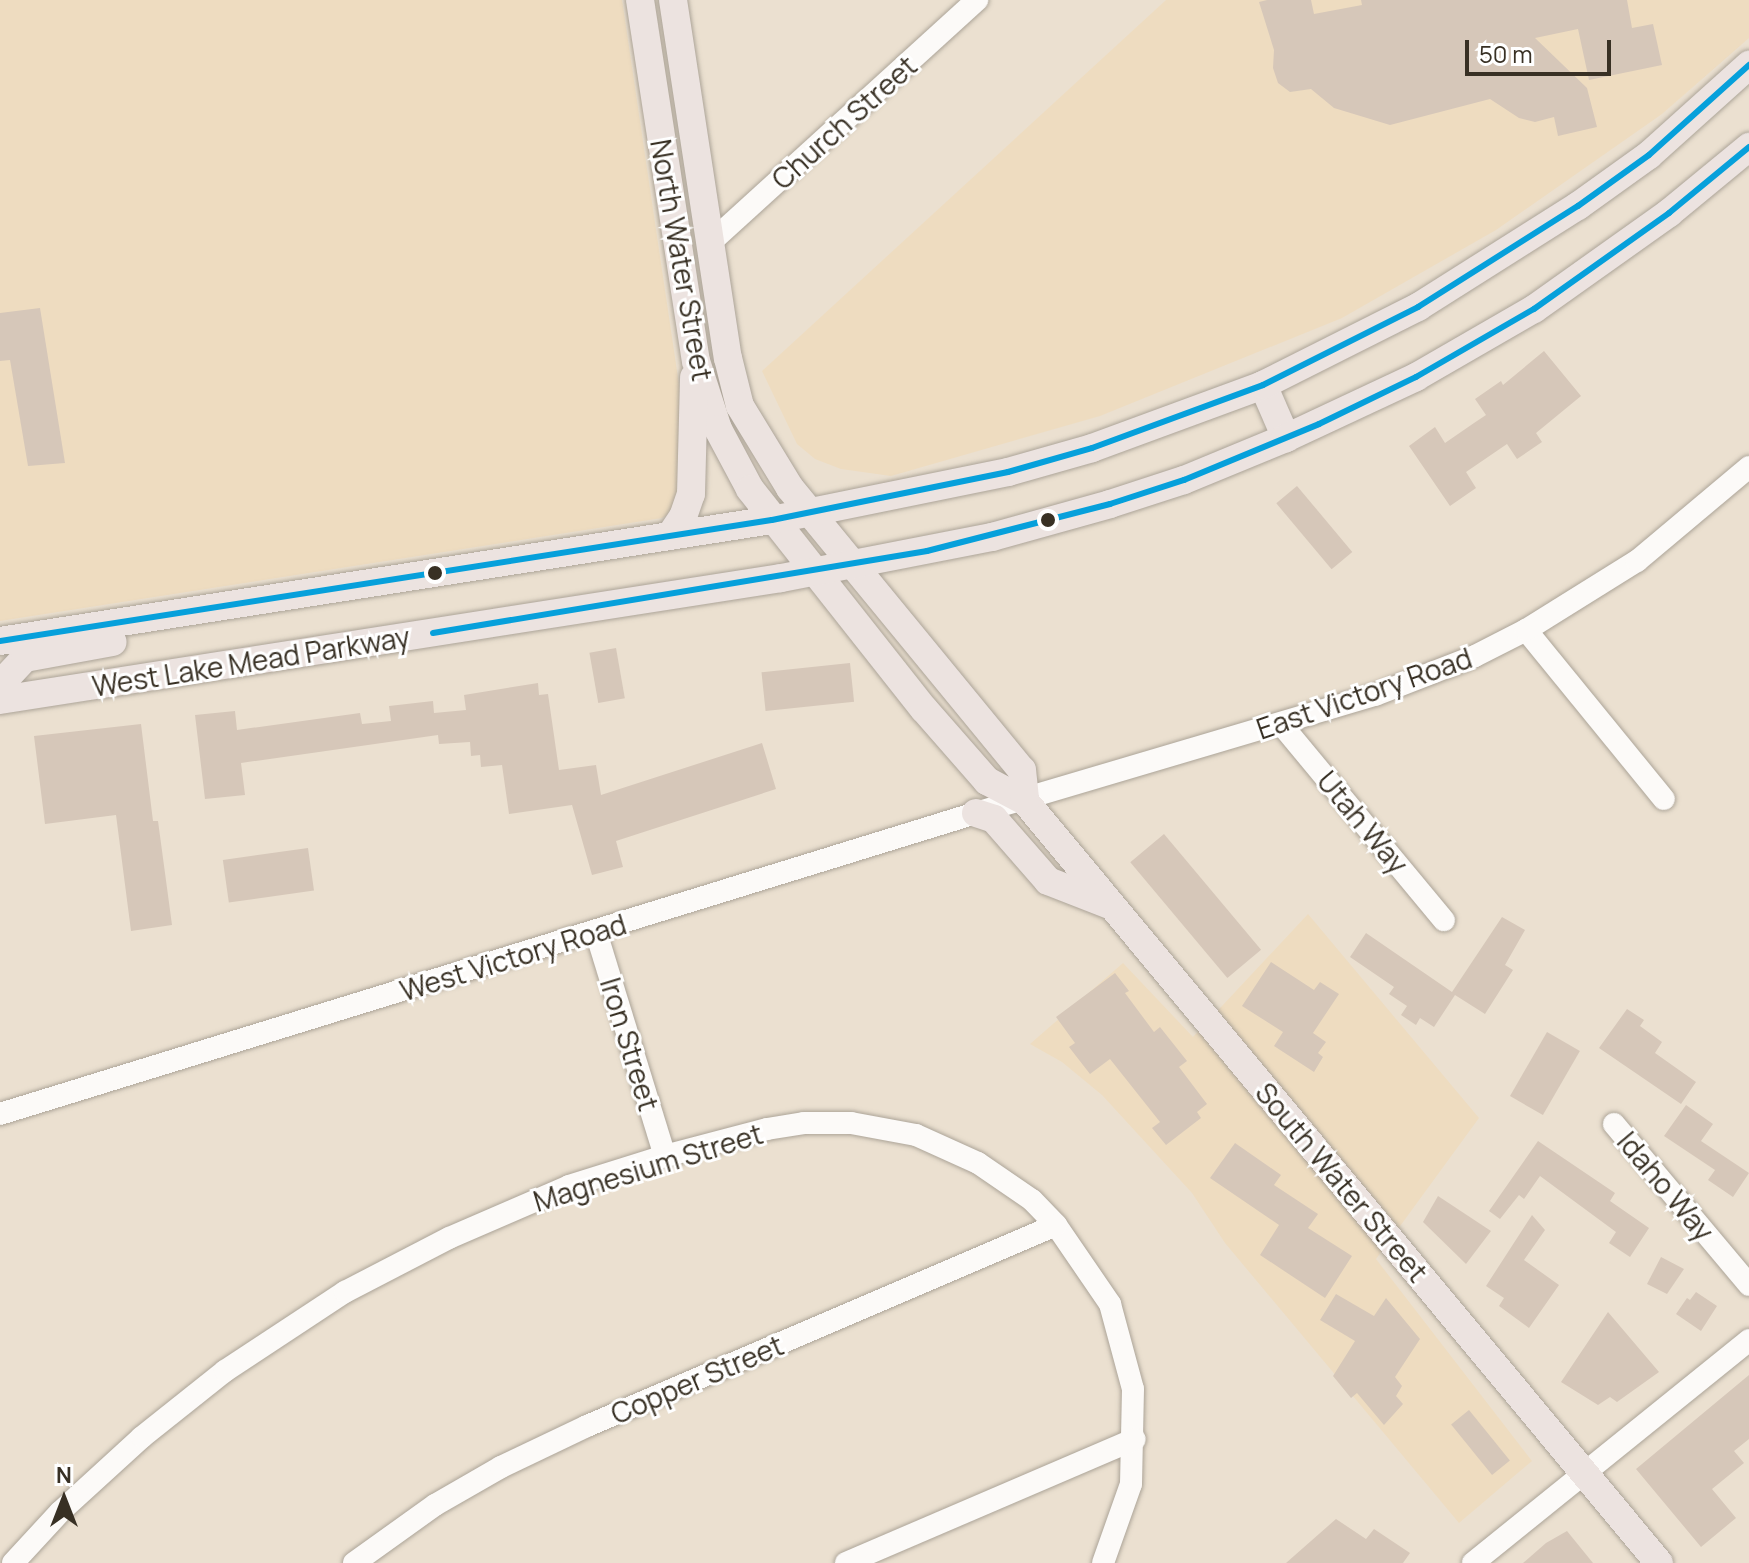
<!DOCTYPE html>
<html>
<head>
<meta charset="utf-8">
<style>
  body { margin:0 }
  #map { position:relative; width:1749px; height:1563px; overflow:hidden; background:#ebe0d0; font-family:Manrope,sans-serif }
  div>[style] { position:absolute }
  .built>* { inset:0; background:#eedcc0 }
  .building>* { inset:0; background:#d6c7b9; transform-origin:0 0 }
  .roads { filter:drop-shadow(0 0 2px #aca498) drop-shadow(0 0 2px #aca498) }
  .minor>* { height:22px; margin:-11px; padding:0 11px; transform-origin:11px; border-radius:11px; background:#fcfaf8 }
  .major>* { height:28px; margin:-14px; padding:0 14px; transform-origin:14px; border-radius:14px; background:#ece3e0 }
  .bus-1>* { height:6px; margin:-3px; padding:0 3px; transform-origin:3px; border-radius:3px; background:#06a0db }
  .dots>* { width:22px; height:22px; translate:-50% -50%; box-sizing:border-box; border:4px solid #fff; border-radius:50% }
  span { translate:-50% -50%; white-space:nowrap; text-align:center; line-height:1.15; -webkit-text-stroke:6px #fff; paint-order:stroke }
  .street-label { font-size:28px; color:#383024 }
  .north { position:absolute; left:24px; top:1459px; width:80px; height:80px; -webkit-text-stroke:6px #fff; paint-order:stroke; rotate:0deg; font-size:22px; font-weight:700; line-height:32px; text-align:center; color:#383024 }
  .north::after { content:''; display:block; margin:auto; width:28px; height:36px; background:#383024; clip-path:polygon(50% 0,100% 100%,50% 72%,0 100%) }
  .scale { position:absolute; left:1465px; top:40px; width:146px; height:36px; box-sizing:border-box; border:4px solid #383024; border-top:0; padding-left:10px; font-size:24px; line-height:28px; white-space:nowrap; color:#383024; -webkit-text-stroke:6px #fff; paint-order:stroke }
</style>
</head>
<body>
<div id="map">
  <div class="built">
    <i style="clip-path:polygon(0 0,622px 0,681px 398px,677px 509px,662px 518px,0 621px)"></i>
    <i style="clip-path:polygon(1166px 0,1749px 0,1749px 38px,1662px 114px,1496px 230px,1342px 318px,1100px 416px,891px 476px,841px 469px,815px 459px,797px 444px,762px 371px)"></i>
    <i style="clip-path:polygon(1308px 914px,1479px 1118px,1376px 1259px,1532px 1461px,1459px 1523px,1225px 1243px,1192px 1193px,1102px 1095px,1062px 1062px,1030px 1044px,1123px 963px,1193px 1037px)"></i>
  </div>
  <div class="building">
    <i style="clip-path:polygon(1267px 0,1311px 0,1314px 14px,1362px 5px,1361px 0,1627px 0,1632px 28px,1653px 24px,1662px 65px,1589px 80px,1578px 29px,1535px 38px,1587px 88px,1597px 127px,1558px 136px,1554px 117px,1535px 122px,1519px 118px,1490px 99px,1390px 125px,1334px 108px,1311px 89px,1290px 92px,1278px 83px,1273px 68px,1274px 50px,1259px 2px)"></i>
    <i style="clip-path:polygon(40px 308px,65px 463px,28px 466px,10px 360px,0 361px,0 313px)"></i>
    <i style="clip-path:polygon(1544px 351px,1581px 396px,1536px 433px,1542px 442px,1517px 459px,1507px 444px,1466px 472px,1476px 488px,1450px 506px,1409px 446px,1435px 427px,1445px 443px,1474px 423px,1486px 415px,1475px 399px,1501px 381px,1503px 385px)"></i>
    <i style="left:1297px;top:486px;width:86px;height:27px;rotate:50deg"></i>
    <i style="left:616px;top:648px;width:51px;height:27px;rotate:80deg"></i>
    <i style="left:850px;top:663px;width:39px;height:89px;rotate:84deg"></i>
    <i style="clip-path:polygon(538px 683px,539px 695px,548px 694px,559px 770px,596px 765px,601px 795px,762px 743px,776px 789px,616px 841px,623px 867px,592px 875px,572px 805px,509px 814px,502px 765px,481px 767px,480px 755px,471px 756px,470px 742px,439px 744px,438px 735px,241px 763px,245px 795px,205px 799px,195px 715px,235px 711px,237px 730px,360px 713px,362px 724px,391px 721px,389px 706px,433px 701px,434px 713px,466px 710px,464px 695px)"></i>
    <i style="clip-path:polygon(141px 724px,153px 821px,158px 821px,172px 925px,131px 931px,116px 815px,45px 824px,34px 736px)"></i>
    <i style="left:1164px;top:834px;width:151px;height:44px;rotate:50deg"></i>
    <i style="left:308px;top:848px;width:43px;height:86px;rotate:82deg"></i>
    <i style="clip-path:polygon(1502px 917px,1525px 930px,1505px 965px,1513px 970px,1485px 1014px,1455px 995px,1434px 1027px,1420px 1018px,1416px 1025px,1401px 1015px,1407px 1006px,1389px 994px,1394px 987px,1350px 957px,1366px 933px,1452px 992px)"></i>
    <i style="clip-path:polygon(1271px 962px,1314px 990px,1320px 982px,1339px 994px,1313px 1033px,1326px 1042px,1318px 1053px,1323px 1057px,1314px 1072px,1274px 1046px,1283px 1032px,1242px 1006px)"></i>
    <i style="clip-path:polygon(1115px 973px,1129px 991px,1125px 993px,1154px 1032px,1160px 1027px,1187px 1061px,1179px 1067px,1207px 1104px,1197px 1112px,1201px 1118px,1166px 1145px,1152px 1128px,1160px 1122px,1110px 1059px,1090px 1074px,1069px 1047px,1075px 1043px,1056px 1017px)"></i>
    <i style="clip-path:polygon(1627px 1009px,1644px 1020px,1640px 1026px,1662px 1042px,1655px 1053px,1696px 1082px,1681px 1104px,1599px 1048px)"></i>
    <i style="left:1547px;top:1032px;width:38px;height:74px;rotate:30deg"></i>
    <i style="clip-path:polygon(1686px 1105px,1713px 1124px,1701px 1141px,1749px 1173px,1733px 1197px,1708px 1180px,1715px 1170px,1664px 1136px)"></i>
    <i style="clip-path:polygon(1538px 1141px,1615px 1193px,1610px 1201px,1649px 1228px,1630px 1257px,1609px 1243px,1616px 1232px,1540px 1176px,1524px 1199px,1519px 1195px,1500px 1219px,1489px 1211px)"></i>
    <i style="clip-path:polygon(1235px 1143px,1281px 1175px,1274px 1185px,1318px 1214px,1308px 1228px,1352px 1256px,1325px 1298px,1260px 1255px,1279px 1225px,1210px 1178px)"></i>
    <i style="clip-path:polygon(1438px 1196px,1491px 1231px,1466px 1264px,1423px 1222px)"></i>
    <i style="clip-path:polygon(1532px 1215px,1545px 1230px,1524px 1260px,1559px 1285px,1529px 1328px,1499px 1306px,1504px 1298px,1486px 1286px)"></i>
    <i style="clip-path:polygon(1661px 1257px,1684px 1269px,1667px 1294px,1647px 1284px)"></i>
    <i style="clip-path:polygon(1696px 1292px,1717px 1306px,1701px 1331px,1676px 1314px,1687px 1298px,1690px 1300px)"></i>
    <i style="clip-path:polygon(1336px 1294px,1374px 1316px,1386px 1298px,1420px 1339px,1395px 1377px,1402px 1386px,1396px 1396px,1403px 1404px,1384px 1425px,1357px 1393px,1351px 1398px,1333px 1376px,1355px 1341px,1320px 1320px)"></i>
    <i style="clip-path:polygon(1608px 1312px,1659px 1372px,1617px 1402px,1610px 1397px,1598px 1405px,1561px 1382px)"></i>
    <i style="clip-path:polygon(1749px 1375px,1749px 1439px,1734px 1451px,1744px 1463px,1712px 1489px,1736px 1518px,1701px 1547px,1636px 1469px)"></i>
    <i style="left:1469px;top:1410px;width:65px;height:23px;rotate:51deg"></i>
    <i style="clip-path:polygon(1336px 1519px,1366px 1539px,1374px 1529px,1410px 1553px,1403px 1563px,1286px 1563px)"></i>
    <i style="clip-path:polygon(1567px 1531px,1593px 1563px,1523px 1563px,1546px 1543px)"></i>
  </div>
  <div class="roads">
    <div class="minor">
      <i style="left:711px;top:242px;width:360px;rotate:-42.3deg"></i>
      <i style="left:1526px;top:630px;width:218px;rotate:50.8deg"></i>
      <i style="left:1281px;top:724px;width:255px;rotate:50.3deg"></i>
      <i style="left:596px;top:932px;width:234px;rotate:72.9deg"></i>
      <i style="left:0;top:1114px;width:1021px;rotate:-17.14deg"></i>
      <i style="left:976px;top:813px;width:416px;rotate:-16.5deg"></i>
      <i style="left:1375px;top:695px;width:107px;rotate:-21.3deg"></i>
      <i style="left:1475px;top:656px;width:57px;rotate:-27deg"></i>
      <i style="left:1526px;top:630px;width:131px;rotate:-31.9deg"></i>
      <i style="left:1637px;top:561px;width:146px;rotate:-40deg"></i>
      <i style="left:1614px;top:1124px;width:210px;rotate:50deg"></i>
      <i style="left:13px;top:1563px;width:69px;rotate:-47.3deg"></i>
      <i style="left:60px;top:1512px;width:111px;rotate:-42.4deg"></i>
      <i style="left:142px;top:1437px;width:106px;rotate:-38.5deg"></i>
      <i style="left:225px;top:1371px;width:144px;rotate:-33.4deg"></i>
      <i style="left:345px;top:1292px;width:117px;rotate:-27.4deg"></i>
      <i style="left:449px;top:1238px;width:131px;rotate:-23.4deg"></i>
      <i style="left:569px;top:1186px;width:101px;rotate:-17.4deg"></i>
      <i style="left:665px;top:1156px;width:106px;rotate:-14.8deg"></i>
      <i style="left:767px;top:1129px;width:37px;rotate:-9deg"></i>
      <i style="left:804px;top:1123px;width:47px"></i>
      <i style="left:851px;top:1123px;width:66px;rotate:10.5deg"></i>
      <i style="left:916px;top:1135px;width:68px;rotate:24.3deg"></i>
      <i style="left:978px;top:1163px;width:65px;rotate:34.4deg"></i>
      <i style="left:1032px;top:1200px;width:35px;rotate:46deg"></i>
      <i style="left:1056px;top:1225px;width:96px;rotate:55.6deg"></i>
      <i style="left:1110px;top:1304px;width:88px;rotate:74.9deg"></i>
      <i style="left:1133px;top:1389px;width:95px;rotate:91.2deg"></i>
      <i style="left:1131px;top:1484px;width:84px;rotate:109.5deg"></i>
      <i style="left:354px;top:1563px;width:100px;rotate:-35.6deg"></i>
      <i style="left:435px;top:1505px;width:76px;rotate:-29.9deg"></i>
      <i style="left:501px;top:1467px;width:95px;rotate:-25.5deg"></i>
      <i style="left:587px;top:1426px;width:510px;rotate:-23.2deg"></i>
      <i style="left:846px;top:1563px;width:314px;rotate:-23.2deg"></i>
      <i style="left:1473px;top:1563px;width:355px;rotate:-38.9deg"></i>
    </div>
    <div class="major">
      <i style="left:640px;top:0;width:365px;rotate:81.2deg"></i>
      <i style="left:696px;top:361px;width:71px;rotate:72.1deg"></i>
      <i style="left:718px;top:429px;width:68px;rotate:61.9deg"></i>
      <i style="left:750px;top:489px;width:280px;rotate:51.7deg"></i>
      <i style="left:924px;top:709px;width:96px;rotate:48.8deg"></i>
      <i style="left:987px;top:781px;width:43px;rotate:27.8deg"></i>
      <i style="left:1025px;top:801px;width:991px;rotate:50.24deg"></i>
      <i style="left:673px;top:0;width:362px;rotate:81.3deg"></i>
      <i style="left:728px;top:358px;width:49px;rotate:76deg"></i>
      <i style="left:740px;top:406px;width:96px;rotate:58.6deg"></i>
      <i style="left:790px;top:488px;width:365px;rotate:50.6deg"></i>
      <i style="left:1022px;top:770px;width:31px;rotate:84deg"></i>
      <i style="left:1263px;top:385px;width:58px;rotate:66.5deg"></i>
      <i style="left:670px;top:536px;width:23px;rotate:-56deg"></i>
      <i style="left:683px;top:517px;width:24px;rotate:-71deg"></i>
      <i style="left:691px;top:494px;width:117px;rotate:-88.5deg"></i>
      <i style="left:0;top:641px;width:781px;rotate:-8.91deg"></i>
      <i style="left:772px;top:520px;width:241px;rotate:-11.5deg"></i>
      <i style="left:1008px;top:472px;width:87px;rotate:-15.9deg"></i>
      <i style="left:1092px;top:448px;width:182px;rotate:-20.2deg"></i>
      <i style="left:1263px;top:385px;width:174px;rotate:-26.7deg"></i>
      <i style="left:1418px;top:307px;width:189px;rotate:-32.3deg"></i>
      <i style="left:1578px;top:206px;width:87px;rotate:-35.7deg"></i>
      <i style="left:1649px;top:155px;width:135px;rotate:-42deg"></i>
      <i style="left:0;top:699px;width:24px;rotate:-71deg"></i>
      <i style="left:8px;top:676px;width:25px;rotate:-47deg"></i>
      <i style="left:25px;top:658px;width:89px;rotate:-10.3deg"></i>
      <i style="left:0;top:700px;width:790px;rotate:-8.88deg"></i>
      <i style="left:781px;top:578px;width:215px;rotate:-11deg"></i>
      <i style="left:992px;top:537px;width:123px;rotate:-15.6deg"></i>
      <i style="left:1110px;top:504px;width:78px;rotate:-18deg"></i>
      <i style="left:1184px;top:480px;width:110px;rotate:-22.4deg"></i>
      <i style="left:1286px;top:438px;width:144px;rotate:-25.1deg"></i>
      <i style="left:1416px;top:377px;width:136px;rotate:-30deg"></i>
      <i style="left:1534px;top:309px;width:166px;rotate:-35.4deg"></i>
      <i style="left:1669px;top:213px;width:104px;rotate:-39.5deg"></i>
      <i style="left:976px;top:813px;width:19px;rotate:18deg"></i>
      <i style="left:994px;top:819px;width:82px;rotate:48.9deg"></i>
      <i style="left:1048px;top:881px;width:66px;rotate:21.2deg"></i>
    </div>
  </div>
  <div class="bus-1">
    <i style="left:433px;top:633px;width:501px;rotate:-9.42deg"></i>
    <i style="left:927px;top:551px;width:189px;rotate:-14.4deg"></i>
    <i style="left:1110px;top:504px;width:78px;rotate:-18deg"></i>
    <i style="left:1184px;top:480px;width:146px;rotate:-22.5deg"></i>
    <i style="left:1319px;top:424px;width:108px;rotate:-25.9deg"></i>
    <i style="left:1416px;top:377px;width:136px;rotate:-30deg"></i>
    <i style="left:1534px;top:309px;width:166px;rotate:-35.4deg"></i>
    <i style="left:1669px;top:213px;width:104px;rotate:-39.5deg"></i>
    <i style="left:0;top:641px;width:781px;rotate:-8.91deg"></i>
    <i style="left:772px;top:520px;width:241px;rotate:-11.5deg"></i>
    <i style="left:1008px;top:472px;width:87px;rotate:-15.9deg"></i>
    <i style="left:1092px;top:448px;width:182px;rotate:-20.2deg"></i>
    <i style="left:1263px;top:385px;width:174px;rotate:-26.7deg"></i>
    <i style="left:1418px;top:307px;width:189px;rotate:-32.3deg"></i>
    <i style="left:1578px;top:206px;width:87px;rotate:-35.7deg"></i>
    <i style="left:1649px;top:155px;width:135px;rotate:-42deg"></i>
  </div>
  <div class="dots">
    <i style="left:1048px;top:520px;background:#383024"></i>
    <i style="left:435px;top:573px;background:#383024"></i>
  </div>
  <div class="street-label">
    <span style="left:844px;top:122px;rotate:-42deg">Church Street</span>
    <span style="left:682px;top:260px;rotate:80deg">North Water Street</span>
    <span style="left:251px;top:661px;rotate:-9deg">West Lake Mead Parkway</span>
    <span style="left:1364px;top:693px;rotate:-19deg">East Victory Road</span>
    <span style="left:1363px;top:822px;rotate:50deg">Utah Way</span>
    <span style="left:513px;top:957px;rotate:-17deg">West Victory Road</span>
    <span style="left:630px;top:1044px;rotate:73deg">Iron Street</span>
    <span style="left:648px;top:1167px;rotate:-17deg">Magnesium Street</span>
    <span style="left:1342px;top:1182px;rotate:50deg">South Water Street</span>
    <span style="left:1666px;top:1186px;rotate:50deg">Idaho Way</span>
    <span style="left:697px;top:1379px;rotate:-23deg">Copper Street</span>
  </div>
  <div class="north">N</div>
  <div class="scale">50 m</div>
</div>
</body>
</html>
